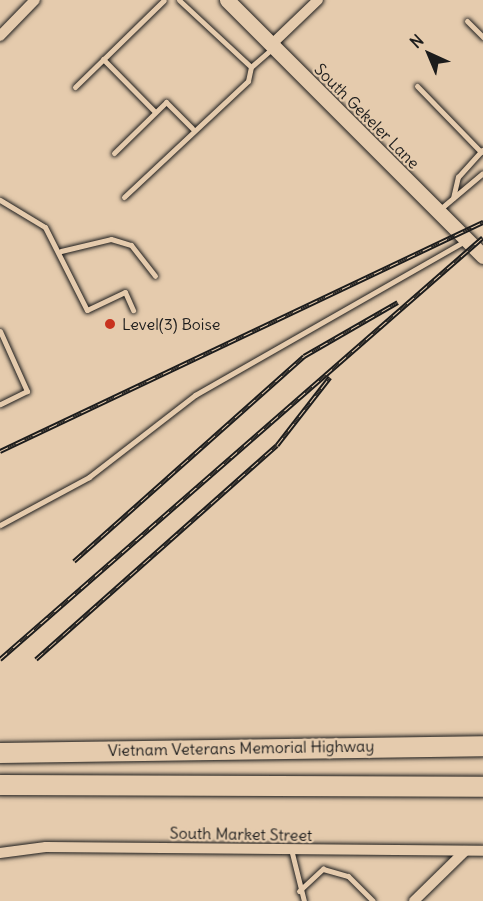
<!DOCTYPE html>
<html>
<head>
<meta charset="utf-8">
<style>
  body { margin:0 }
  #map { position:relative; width:483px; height:901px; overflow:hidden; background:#e5cbad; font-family:Delius,sans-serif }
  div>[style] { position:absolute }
  .roads { filter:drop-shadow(0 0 2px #1c1c1c) drop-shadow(0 0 2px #1c1c1c) }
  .lane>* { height:5px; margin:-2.5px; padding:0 2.5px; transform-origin:2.5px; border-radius:2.5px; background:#e5cbad }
  .street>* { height:10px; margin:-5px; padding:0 5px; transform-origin:5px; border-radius:5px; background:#e5cbad }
  .secondary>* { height:15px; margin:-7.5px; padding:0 7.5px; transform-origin:7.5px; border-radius:7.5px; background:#e5cbad }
  .highway>* { height:20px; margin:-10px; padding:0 10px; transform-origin:10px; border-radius:10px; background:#e5cbad }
  .rail>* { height:5px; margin-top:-2.5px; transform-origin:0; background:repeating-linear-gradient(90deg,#e5cbad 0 9px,#1c1c1c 0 18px); box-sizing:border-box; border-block:2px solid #1c1c1c }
  .dots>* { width:16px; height:16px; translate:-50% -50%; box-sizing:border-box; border:3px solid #e5cbad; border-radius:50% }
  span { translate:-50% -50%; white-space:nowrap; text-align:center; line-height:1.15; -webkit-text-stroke:4.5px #e5cbad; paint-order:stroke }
  .street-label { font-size:16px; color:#1c1c1c }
  .poi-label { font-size:16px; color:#1c1c1c }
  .left { translate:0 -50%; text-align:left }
  .north { position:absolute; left:399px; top:24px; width:60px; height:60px; -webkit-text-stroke:4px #e5cbad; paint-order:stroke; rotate:316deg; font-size:16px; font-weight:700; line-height:24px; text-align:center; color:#1c1c1c }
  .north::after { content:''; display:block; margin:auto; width:21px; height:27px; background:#1c1c1c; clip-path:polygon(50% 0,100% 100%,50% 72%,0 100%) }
</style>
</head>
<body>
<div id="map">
  <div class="roads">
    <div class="lane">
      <i style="left:179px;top:0;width:98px;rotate:42.9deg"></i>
      <i style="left:251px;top:67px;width:28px;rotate:-41deg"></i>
      <i style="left:467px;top:21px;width:23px;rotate:45deg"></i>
      <i style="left:103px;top:59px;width:74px;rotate:45.5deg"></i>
      <i style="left:417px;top:86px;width:92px;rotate:45.9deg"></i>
      <i style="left:75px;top:87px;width:124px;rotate:-44.3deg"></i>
      <i style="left:114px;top:153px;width:73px;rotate:-44.4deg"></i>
      <i style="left:166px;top:102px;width:37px;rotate:45deg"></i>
      <i style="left:124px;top:197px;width:170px;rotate:-43.1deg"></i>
      <i style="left:248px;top:81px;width:14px;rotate:-78deg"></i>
      <i style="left:453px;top:198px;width:22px;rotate:-77deg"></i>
      <i style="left:458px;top:177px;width:36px;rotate:-48deg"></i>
      <i style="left:0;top:200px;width:52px;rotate:31deg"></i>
      <i style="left:45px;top:227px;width:93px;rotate:63.2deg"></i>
      <i style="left:87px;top:310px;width:42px;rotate:-25.3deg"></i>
      <i style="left:125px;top:292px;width:20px;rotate:66deg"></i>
      <i style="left:439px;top:210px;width:57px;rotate:-40.1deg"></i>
      <i style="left:61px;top:251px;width:51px;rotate:-13.5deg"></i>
      <i style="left:111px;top:239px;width:21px;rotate:17deg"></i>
      <i style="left:131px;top:245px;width:39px;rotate:52deg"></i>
      <i style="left:0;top:331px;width:66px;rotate:65.8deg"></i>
      <i style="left:27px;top:391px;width:30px;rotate:154deg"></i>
      <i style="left:0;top:525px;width:101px;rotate:-28.3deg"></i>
      <i style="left:89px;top:477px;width:134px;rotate:-37.7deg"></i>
      <i style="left:195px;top:395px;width:311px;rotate:-29.7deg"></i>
      <i style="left:291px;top:849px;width:54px;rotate:76deg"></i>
      <i style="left:299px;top:891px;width:33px;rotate:-43deg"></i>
      <i style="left:323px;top:869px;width:26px;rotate:16deg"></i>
      <i style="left:348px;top:876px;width:35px;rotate:45deg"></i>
    </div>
    <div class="street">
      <i style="left:0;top:36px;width:50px;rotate:-45.8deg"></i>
      <i style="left:271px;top:45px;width:65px;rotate:-43.8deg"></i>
      <i style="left:0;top:853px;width:46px;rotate:-7.4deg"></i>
      <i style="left:46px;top:847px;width:437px;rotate:0.5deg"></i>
      <i style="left:414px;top:901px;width:71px;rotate:-44.4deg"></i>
    </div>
    <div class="secondary">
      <i style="left:227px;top:0;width:362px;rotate:45deg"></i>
    </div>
    <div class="highway">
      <i style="left:0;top:753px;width:483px;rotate:-0.8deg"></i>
      <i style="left:0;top:785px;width:483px;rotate:0.2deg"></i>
    </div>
  </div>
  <div class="rail">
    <i style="left:0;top:451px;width:535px;rotate:-25.37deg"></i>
    <i style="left:74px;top:561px;width:308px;rotate:-41.7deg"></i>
    <i style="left:304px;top:356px;width:108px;rotate:-29.9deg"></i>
    <i style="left:0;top:659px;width:641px;rotate:-41.14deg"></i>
    <i style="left:36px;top:659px;width:322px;rotate:-41.6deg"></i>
    <i style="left:277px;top:445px;width:86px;rotate:-52.1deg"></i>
  </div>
  <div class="dots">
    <i style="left:110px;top:324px;background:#c8321e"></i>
  </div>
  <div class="street-label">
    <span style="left:367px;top:116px;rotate:45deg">South Gekeler Lane</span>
    <span style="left:241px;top:748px;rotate:-1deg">Vietnam Veterans Memorial Highway</span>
    <span style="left:241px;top:834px;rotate:1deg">South Market Street</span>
  </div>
  <div class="poi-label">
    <span class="left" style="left:122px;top:324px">Level(3) Boise</span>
  </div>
  <div class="north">N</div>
</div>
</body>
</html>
